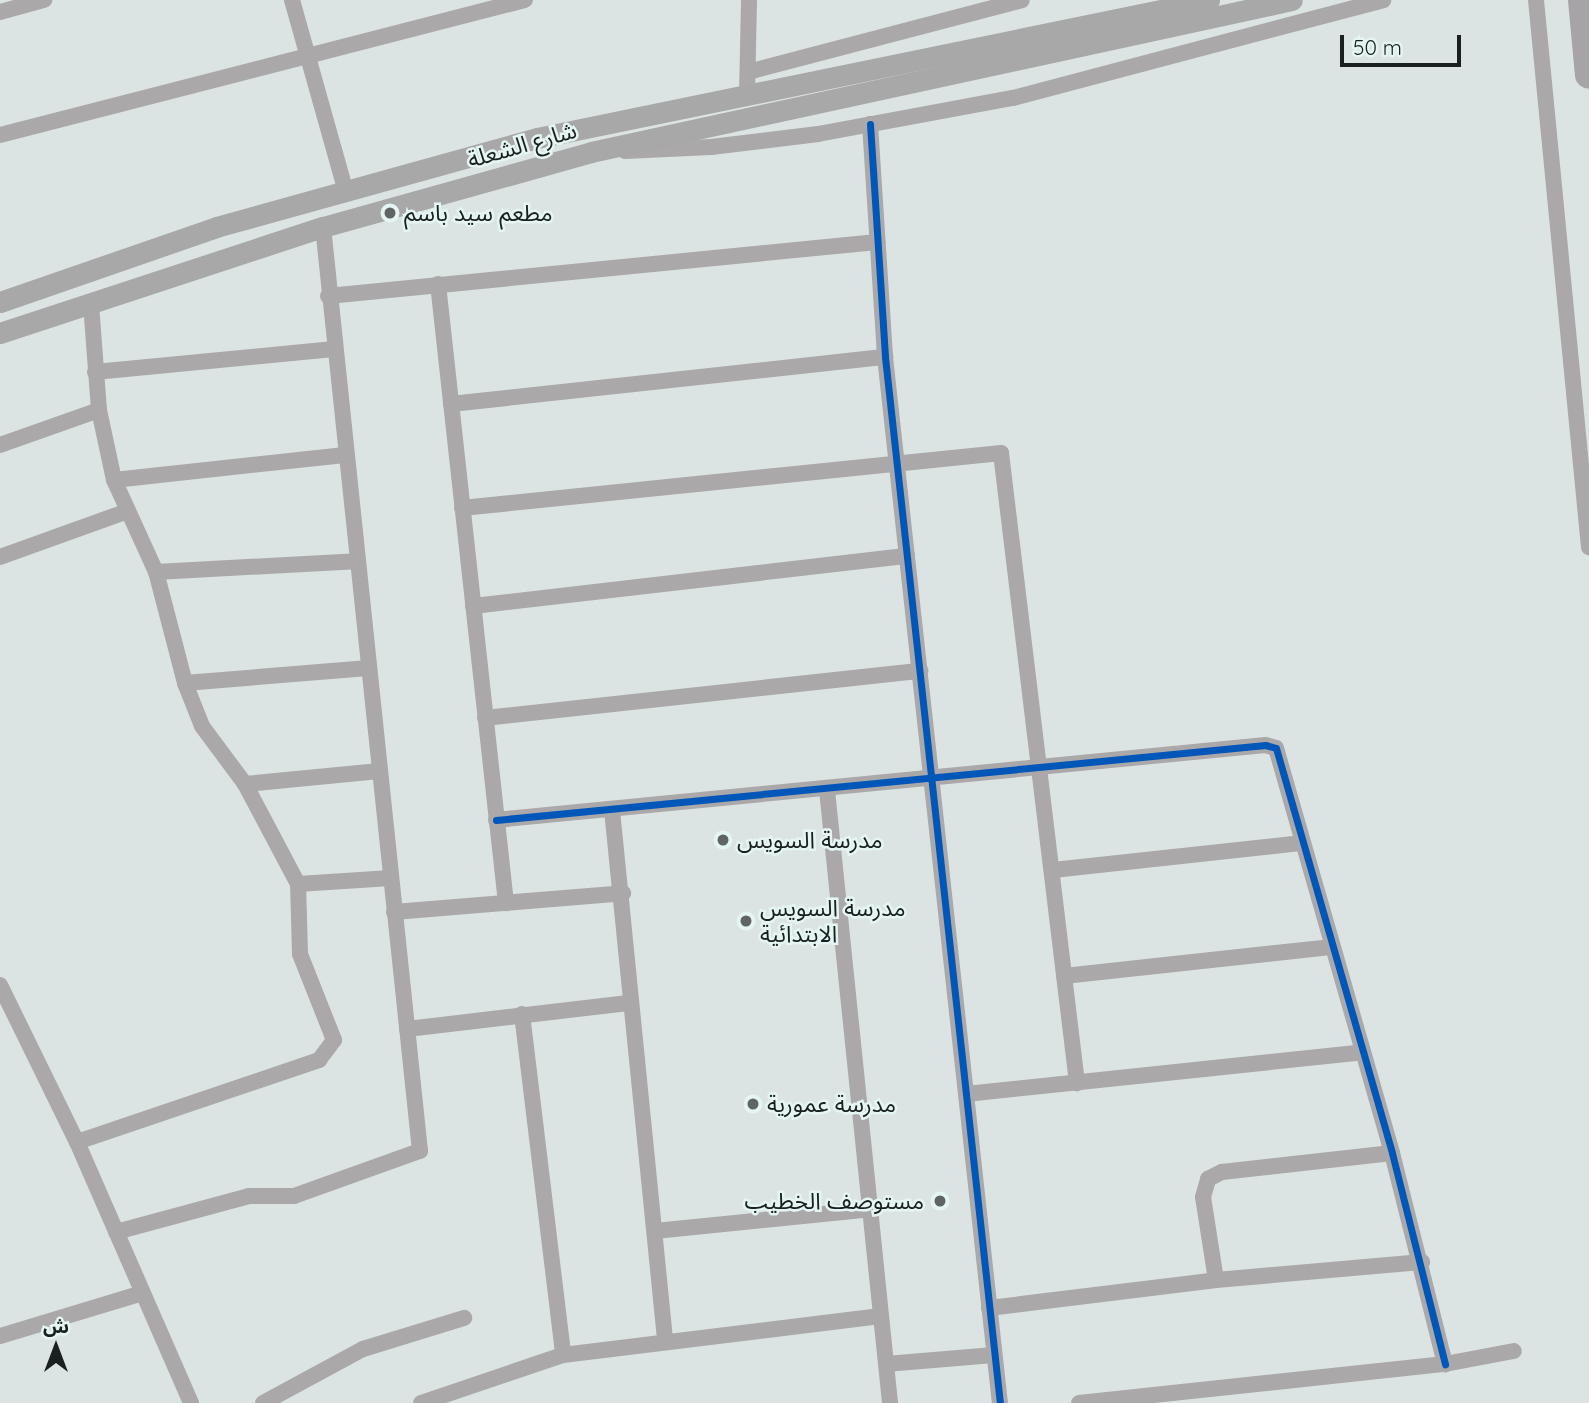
<!DOCTYPE html>
<html>
<head>
<meta charset="utf-8">
<style>
  body { margin:0 }
  #map { position:relative; width:1589px; height:1403px; overflow:hidden; background:#dce4e3; font-family:Quicksand,"Noto Sans Arabic",sans-serif }
  div>[style] { position:absolute }
  .minor>* { height:16px; margin:-8px; padding:0 8px; transform-origin:8px; border-radius:8px; background:#aba8a9 }
  .secondary>* { height:21px; margin:-10.5px; padding:0 10.5px; transform-origin:10.5px; border-radius:10.5px; background:#a9a8a8 }
  .motorway>* { height:28px; margin:-14px; padding:0 14px; transform-origin:14px; border-radius:14px; background:#a6a4a7 }
  .cycleway>* { height:7px; margin:-3.5px; padding:0 3.5px; transform-origin:3.5px; border-radius:3.5px; background:#0057b8 }
  .dots>* { width:19px; height:19px; translate:-50% -50%; box-sizing:border-box; border:4px solid #e5f5f3; border-radius:50% }
  span { translate:-50% -50%; white-space:nowrap; text-align:center; line-height:1.15; -webkit-text-stroke:5px #e5f5f3; paint-order:stroke }
  .street-label { font-size:23px; color:#1a201f }
  .poi-label { font-size:23px; color:#1a201f }
  .left { translate:0 -50%; text-align:left }
  .right { translate:-100% -50%; text-align:right }
  .north { position:absolute; left:21px; top:1312px; width:70px; height:70px; -webkit-text-stroke:5px #e5f5f3; paint-order:stroke; rotate:0deg; font-size:19px; font-weight:700; line-height:28px; text-align:center; color:#1a201f }
  .north::after { content:''; display:block; margin:auto; width:24px; height:32px; background:#1a201f; clip-path:polygon(50% 0,100% 100%,50% 72%,0 100%) }
  .scale { position:absolute; left:1340px; top:35px; width:121px; height:32px; box-sizing:border-box; border:4px solid #1a201f; border-top:0; padding-left:9px; font-size:21px; line-height:24px; white-space:nowrap; color:#1a201f; -webkit-text-stroke:5px #e5f5f3; paint-order:stroke }
</style>
</head>
<body>
<div id="map">
  <div class="minor">
    <i style="left:292px;top:0;width:199px;rotate:74.3deg"></i>
    <i style="left:1536px;top:0;width:550px;rotate:84.47deg"></i>
    <i style="left:0;top:12px;width:46px;rotate:-15.3deg"></i>
    <i style="left:748px;top:72px;width:283px;rotate:-14.7deg"></i>
    <i style="left:747px;top:96px;width:96px;rotate:-88.8deg"></i>
    <i style="left:870px;top:124px;width:233px;rotate:86.3deg"></i>
    <i style="left:885px;top:357px;width:1052px;rotate:83.73deg"></i>
    <i style="left:0;top:135px;width:542px;rotate:-14.42deg"></i>
    <i style="left:625px;top:151px;width:86px;rotate:-2.7deg"></i>
    <i style="left:711px;top:147px;width:108px;rotate:-6.9deg"></i>
    <i style="left:818px;top:134px;width:198px;rotate:-10.5deg"></i>
    <i style="left:1013px;top:98px;width:383px;rotate:-14.8deg"></i>
    <i style="left:438px;top:284px;width:623px;rotate:83.73deg"></i>
    <i style="left:328px;top:296px;width:552px;rotate:-5.62deg"></i>
    <i style="left:95px;top:372px;width:240px;rotate:-5.5deg"></i>
    <i style="left:451px;top:404px;width:437px;rotate:-6.2deg"></i>
    <i style="left:0;top:445px;width:105px;rotate:-19.5deg"></i>
    <i style="left:114px;top:480px;width:232px;rotate:-6.2deg"></i>
    <i style="left:462px;top:508px;width:542px;rotate:-5.83deg"></i>
    <i style="left:1001px;top:453px;width:635px;rotate:83.12deg"></i>
    <i style="left:0;top:557px;width:136px;rotate:-19.8deg"></i>
    <i style="left:156px;top:572px;width:200px;rotate:-3.1deg"></i>
    <i style="left:473px;top:606px;width:437px;rotate:-6.6deg"></i>
    <i style="left:185px;top:683px;width:184px;rotate:-4.7deg"></i>
    <i style="left:485px;top:718px;width:438px;rotate:-6.2deg"></i>
    <i style="left:245px;top:784px;width:135px;rotate:-5.5deg"></i>
    <i style="left:827px;top:790px;width:616px;rotate:84.13deg"></i>
    <i style="left:612px;top:810px;width:532px;rotate:84.28deg"></i>
    <i style="left:496px;top:820px;width:773px;rotate:-5.57deg"></i>
    <i style="left:1265px;top:745px;width:11px;rotate:15deg"></i>
    <i style="left:1276px;top:748px;width:421px;rotate:74deg"></i>
    <i style="left:1392px;top:1153px;width:218px;rotate:75.9deg"></i>
    <i style="left:1053px;top:870px;width:251px;rotate:-6.2deg"></i>
    <i style="left:298px;top:884px;width:93px;rotate:-3.7deg"></i>
    <i style="left:394px;top:912px;width:230px;rotate:-4.7deg"></i>
    <i style="left:1064px;top:976px;width:270px;rotate:-6.2deg"></i>
    <i style="left:0;top:985px;width:175px;rotate:63.9deg"></i>
    <i style="left:77px;top:1142px;width:285px;rotate:66.4deg"></i>
    <i style="left:522px;top:1014px;width:343px;rotate:83.1deg"></i>
    <i style="left:407px;top:1029px;width:225px;rotate:-6.7deg"></i>
    <i style="left:966px;top:1094px;width:399px;rotate:-6deg"></i>
    <i style="left:77px;top:1142px;width:256px;rotate:-18.7deg"></i>
    <i style="left:319px;top:1060px;width:25px;rotate:-53deg"></i>
    <i style="left:334px;top:1040px;width:92px;rotate:-111.6deg"></i>
    <i style="left:300px;top:954px;width:70px;rotate:-91.6deg"></i>
    <i style="left:298px;top:884px;width:113px;rotate:-117.9deg"></i>
    <i style="left:245px;top:784px;width:72px;rotate:-126.6deg"></i>
    <i style="left:202px;top:726px;width:46px;rotate:-111.6deg"></i>
    <i style="left:185px;top:683px;width:115px;rotate:-104.6deg"></i>
    <i style="left:156px;top:572px;width:101px;rotate:-114.5deg"></i>
    <i style="left:114px;top:480px;width:72px;rotate:-102.1deg"></i>
    <i style="left:99px;top:410px;width:106px;rotate:-94.3deg"></i>
    <i style="left:655px;top:1231px;width:216px;rotate:-5.8deg"></i>
    <i style="left:116px;top:1232px;width:138px;rotate:-15.1deg"></i>
    <i style="left:249px;top:1196px;width:45px"></i>
    <i style="left:294px;top:1196px;width:134px;rotate:-19.7deg"></i>
    <i style="left:420px;top:1151px;width:929px;rotate:-95.99deg"></i>
    <i style="left:1216px;top:1280px;width:84px;rotate:-98.9deg"></i>
    <i style="left:1203px;top:1197px;width:19px;rotate:-74deg"></i>
    <i style="left:1208px;top:1179px;width:16px;rotate:-27deg"></i>
    <i style="left:1222px;top:1172px;width:171px;rotate:-6.4deg"></i>
    <i style="left:989px;top:1308px;width:229px;rotate:-7deg"></i>
    <i style="left:1216px;top:1280px;width:207px;rotate:-5deg"></i>
    <i style="left:0;top:1336px;width:148px;rotate:-16.8deg"></i>
    <i style="left:886px;top:1364px;width:108px;rotate:-4.8deg"></i>
    <i style="left:263px;top:1403px;width:114px;rotate:-28.4deg"></i>
    <i style="left:363px;top:1349px;width:106px;rotate:-17.1deg"></i>
    <i style="left:421px;top:1403px;width:150px;rotate:-18.7deg"></i>
    <i style="left:563px;top:1355px;width:320px;rotate:-7deg"></i>
    <i style="left:1079px;top:1403px;width:368px;rotate:-6.1deg"></i>
    <i style="left:1445px;top:1364px;width:70px;rotate:-10.7deg"></i>
  </div>
  <div class="secondary">
    <i style="left:0;top:302px;width:229px;rotate:-19.1deg"></i>
    <i style="left:216px;top:227px;width:333px;rotate:-15.5deg"></i>
    <i style="left:537px;top:138px;width:686px;rotate:-11.6deg"></i>
    <i style="left:0;top:333px;width:340px;rotate:-18.2deg"></i>
    <i style="left:323px;top:227px;width:278px;rotate:-15.6deg"></i>
    <i style="left:591px;top:152px;width:717px;rotate:-12.23deg"></i>
  </div>
  <div class="motorway">
    <i style="left:1582px;top:0;width:75px;rotate:84.7deg"></i>
  </div>
  <div class="cycleway">
    <i style="left:870px;top:124px;width:233px;rotate:86.3deg"></i>
    <i style="left:885px;top:357px;width:1052px;rotate:83.73deg"></i>
    <i style="left:496px;top:820px;width:773px;rotate:-5.57deg"></i>
    <i style="left:1265px;top:745px;width:11px;rotate:15deg"></i>
    <i style="left:1276px;top:748px;width:421px;rotate:74deg"></i>
    <i style="left:1392px;top:1153px;width:218px;rotate:75.9deg"></i>
  </div>
  <div class="dots">
    <i style="left:390px;top:213px;background:#5e6564"></i>
    <i style="left:723px;top:840px;background:#5e6564"></i>
    <i style="left:746px;top:921px;background:#5e6564"></i>
    <i style="left:753px;top:1104px;background:#5e6564"></i>
    <i style="left:940px;top:1201px;background:#5e6564"></i>
  </div>
  <div class="street-label">
    <span style="left:522px;top:145px;rotate:-16deg">شارع الشعلة</span>
  </div>
  <div class="poi-label">
    <span class="left" style="left:404px;top:213px">مطعم سيد باسم</span>
    <span class="left" style="left:737px;top:840px">مدرسة السويس</span>
    <span class="left" style="left:760px;top:921px">مدرسة السويس<br>الابتدائية</span>
    <span class="left" style="left:767px;top:1104px">مدرسة عمورية</span>
    <span class="right" style="left:924px;top:1201px">مستوصف الخطيب</span>
  </div>
  <div class="north">ش</div>
  <div class="scale">50 m</div>
</div>
</body>
</html>
